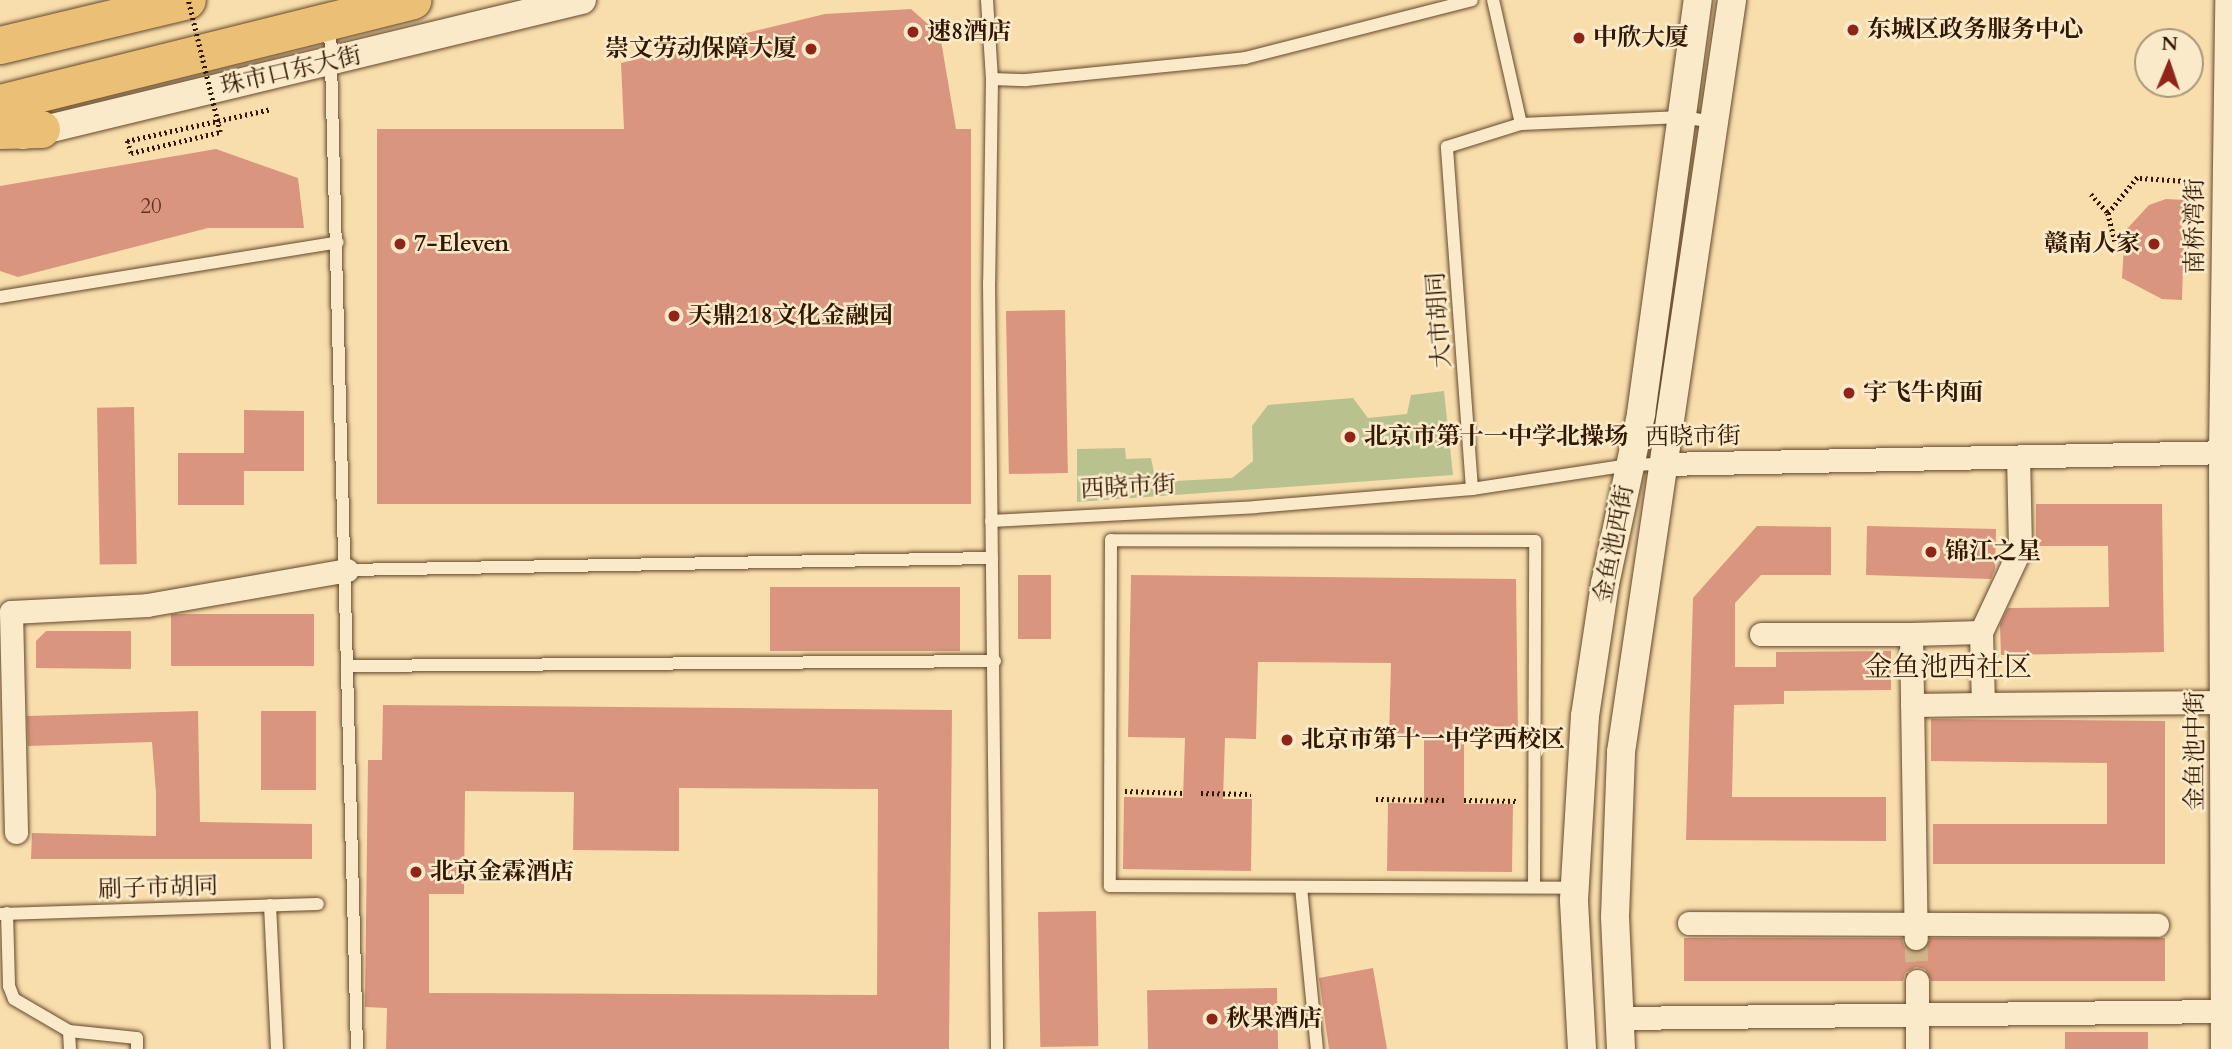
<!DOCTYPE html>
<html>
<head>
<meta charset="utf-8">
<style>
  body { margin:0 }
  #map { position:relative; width:2232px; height:1049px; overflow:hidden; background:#f9dead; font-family:Cardo,"Noto Serif SC",serif }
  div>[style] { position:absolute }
  .green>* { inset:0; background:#b9c28e }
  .building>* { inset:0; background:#d9957e; transform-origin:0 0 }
  .minor-tunnel>* { height:23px; margin-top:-11.5px; transform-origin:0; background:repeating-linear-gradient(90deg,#d1b68b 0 23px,transparent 0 34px) }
  .path>* { height:4.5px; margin-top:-2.25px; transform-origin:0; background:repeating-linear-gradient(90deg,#321701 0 2px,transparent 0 5.5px) }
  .roads { filter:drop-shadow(0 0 2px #64492c) drop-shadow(0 0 2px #64492c) }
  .service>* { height:12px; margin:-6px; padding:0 6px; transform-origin:6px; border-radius:6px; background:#fbeaca }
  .minor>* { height:23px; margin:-11.5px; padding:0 11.5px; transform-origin:11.5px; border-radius:11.5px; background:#fbeaca }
  .tertiary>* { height:28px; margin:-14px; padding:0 14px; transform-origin:14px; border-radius:14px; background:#fbeaca }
  .primary>* { height:37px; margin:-18.5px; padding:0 18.5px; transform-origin:18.5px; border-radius:18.5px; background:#ecbf76 }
  .path-bridge>* { height:4.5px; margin-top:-2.25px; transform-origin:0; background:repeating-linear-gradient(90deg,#321701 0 2px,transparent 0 5.5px) }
  .dots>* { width:19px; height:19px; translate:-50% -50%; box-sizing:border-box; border:4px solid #fbeaca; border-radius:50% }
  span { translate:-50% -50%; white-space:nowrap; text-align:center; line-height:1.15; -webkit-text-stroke:5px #fbeaca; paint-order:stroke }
  .number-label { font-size:21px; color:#5c3620 }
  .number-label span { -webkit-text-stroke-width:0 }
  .poi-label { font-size:24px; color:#321701; font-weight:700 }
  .left { translate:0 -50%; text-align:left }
  .right { translate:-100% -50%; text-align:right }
  .street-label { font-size:24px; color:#321701 }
  .quarter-label { font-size:28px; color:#321701 }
  .north { position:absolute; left:2134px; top:28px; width:70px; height:70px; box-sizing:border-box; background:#fbeaca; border:2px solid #ab967a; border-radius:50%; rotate:2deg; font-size:19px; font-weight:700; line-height:28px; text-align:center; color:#321701 }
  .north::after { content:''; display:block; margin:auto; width:24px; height:32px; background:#8f2418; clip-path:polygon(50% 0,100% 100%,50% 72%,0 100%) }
</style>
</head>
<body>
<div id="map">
  <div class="green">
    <i style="clip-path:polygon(1444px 391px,1453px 475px,1077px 502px,1077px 449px,1125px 448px,1126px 459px,1151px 458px,1156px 482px,1232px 478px,1253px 461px,1252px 426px,1268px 405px,1353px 398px,1368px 418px,1407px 414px,1411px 395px)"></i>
  </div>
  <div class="building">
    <i style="clip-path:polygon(911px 9px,940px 35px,956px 129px,971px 129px,971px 504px,377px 504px,377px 129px,624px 129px,621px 63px,825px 14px)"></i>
    <i style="clip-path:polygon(216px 149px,298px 178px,304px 228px,208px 228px,18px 277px,0 271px,0 186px)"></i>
    <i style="clip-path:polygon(2166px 199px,2185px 200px,2182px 300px,2162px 299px,2122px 278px,2125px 231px,2149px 205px)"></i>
    <i style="left:1065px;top:310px;width:163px;height:59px;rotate:89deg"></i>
    <i style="left:134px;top:407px;width:157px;height:37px;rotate:89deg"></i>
    <i style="clip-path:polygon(244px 410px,304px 411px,304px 471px,244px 471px,244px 505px,178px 505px,178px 453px,244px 453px)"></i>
    <i style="clip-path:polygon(2036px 504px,2162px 504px,2164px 652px,2001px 655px,2000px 624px,2008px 608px,2109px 607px,2108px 546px,2036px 546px)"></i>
    <i style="clip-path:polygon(1757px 526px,1831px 527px,1831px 575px,1761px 575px,1735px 603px,1735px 667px,1776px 667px,1776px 652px,1891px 651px,1891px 690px,1784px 691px,1784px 704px,1734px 705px,1732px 797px,1886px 797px,1886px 841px,1686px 840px,1693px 598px)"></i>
    <i style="clip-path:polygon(1867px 526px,1996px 529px,1995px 569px,1991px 579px,1866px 575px)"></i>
    <i style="left:1018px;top:575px;width:33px;height:64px"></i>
    <i style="clip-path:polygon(1131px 575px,1516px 579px,1518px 739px,1464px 739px,1464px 804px,1513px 804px,1512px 872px,1387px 871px,1388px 803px,1424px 804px,1424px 738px,1389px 738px,1391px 663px,1258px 662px,1256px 739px,1225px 738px,1223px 799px,1252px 799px,1251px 871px,1123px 869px,1124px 797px,1183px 798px,1185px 738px,1128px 737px)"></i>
    <i style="left:770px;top:587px;width:190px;height:64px"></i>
    <i style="left:314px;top:614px;width:52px;height:143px;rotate:90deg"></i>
    <i style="clip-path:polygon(46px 631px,131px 631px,131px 669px,36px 668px,36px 641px)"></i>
    <i style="clip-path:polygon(evenodd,383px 705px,952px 710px,949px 1049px,386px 1049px,387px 1008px,365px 1007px,368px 760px,382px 760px,383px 705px,679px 788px,878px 789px,877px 995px,429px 993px,429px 894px,464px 894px,465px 791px,574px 792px,573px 850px,679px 851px,679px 788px)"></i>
    <i style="clip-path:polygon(198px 711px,200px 822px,312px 824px,312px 859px,31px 859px,32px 833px,156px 836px,156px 793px,152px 742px,28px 746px,27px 716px)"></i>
    <i style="left:316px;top:711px;width:79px;height:55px;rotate:90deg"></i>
    <i style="clip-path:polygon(1931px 719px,2165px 721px,2165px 864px,1933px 864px,1933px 824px,2107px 824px,2107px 763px,1931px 761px)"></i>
    <i style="left:1096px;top:911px;width:135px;height:58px;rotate:89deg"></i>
    <i style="clip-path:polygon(1684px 938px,1902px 938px,1904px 946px,1916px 952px,1924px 950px,1930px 938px,2165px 938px,2165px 981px,1931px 981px,1925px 969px,1916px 967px,1905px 973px,1903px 981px,1684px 981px)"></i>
    <i style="clip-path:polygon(1373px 968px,1387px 1049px,1329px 1049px,1319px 978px)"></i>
    <i style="left:1277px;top:988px;width:61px;height:130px;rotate:89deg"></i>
    <i style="left:2065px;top:1032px;width:83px;height:17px"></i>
  </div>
  <div class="minor-tunnel">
    <i style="left:1916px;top:938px;width:43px;rotate:88.7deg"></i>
  </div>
  <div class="path">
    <i style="left:131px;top:153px;width:13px;rotate:-108deg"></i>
    <i style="left:127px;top:141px;width:148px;rotate:-12.5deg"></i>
    <i style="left:2140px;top:178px;width:62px;rotate:3.7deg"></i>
    <i style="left:2091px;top:194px;width:25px;rotate:48deg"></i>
    <i style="left:2108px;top:213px;width:29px;rotate:76deg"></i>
    <i style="left:2108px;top:213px;width:49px;rotate:-50.8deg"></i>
    <i style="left:1125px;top:791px;width:58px;rotate:2deg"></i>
    <i style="left:1201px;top:793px;width:50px;rotate:1.1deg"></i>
    <i style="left:1376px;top:799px;width:69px;rotate:0.8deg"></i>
    <i style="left:1464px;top:800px;width:55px;rotate:1deg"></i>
  </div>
  <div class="roads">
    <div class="service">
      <i style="left:987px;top:0;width:79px;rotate:86.4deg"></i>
      <i style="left:992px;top:79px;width:203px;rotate:90.8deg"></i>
      <i style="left:989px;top:282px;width:767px;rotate:89.4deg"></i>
      <i style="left:330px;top:24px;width:1025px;rotate:88.49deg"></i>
      <i style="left:992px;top:79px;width:34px;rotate:2deg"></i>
      <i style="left:1026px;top:80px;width:220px;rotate:-5.7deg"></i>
      <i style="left:1245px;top:58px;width:234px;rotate:-14.3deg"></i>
      <i style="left:1521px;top:124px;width:161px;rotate:-2.5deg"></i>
      <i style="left:1682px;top:117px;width:32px;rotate:9deg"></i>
      <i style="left:0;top:297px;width:342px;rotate:-9.2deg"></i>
      <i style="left:1472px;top:489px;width:343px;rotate:-94.2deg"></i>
      <i style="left:1447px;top:147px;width:77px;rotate:-17.3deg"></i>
      <i style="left:1521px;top:124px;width:127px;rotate:-102.7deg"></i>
      <i style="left:991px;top:521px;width:264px;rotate:-3deg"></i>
      <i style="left:1255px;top:507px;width:218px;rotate:-4.7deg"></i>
      <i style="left:1472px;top:489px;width:159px;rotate:-8.7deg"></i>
      <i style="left:1629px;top:465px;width:34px;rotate:-2deg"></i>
      <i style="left:347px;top:570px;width:645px;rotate:-1.07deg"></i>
      <i style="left:349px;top:666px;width:646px;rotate:-0.44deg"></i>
      <i style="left:1301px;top:887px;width:163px;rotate:84.4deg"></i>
      <i style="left:1534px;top:887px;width:346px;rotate:-89.8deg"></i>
      <i style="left:1535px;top:541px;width:424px;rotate:-179.9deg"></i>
      <i style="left:1111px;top:540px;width:346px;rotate:90.2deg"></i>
      <i style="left:1110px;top:886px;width:465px;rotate:0.2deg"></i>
      <i style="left:270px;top:905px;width:144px;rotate:87.2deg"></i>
      <i style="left:7px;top:913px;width:73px;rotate:88.4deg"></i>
      <i style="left:9px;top:986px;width:14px;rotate:69deg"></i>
      <i style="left:14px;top:999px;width:64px;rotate:30.2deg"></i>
      <i style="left:69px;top:1031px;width:68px;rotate:5.9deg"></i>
      <i style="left:137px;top:1038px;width:11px;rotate:90deg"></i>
      <i style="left:0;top:914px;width:318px;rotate:-1.8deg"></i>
      <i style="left:69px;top:1031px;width:18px;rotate:87deg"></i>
    </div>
    <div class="minor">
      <i style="left:1663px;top:464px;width:569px;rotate:-1.21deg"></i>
      <i style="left:1981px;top:632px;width:92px;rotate:-64.8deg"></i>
      <i style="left:2020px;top:549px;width:92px;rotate:-91.2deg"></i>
      <i style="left:1761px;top:634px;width:150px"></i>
      <i style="left:1983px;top:704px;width:238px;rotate:-0.5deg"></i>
      <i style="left:1912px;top:705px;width:71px;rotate:-0.8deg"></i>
      <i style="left:1983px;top:704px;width:72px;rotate:-91.6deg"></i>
      <i style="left:1981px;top:632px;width:70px;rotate:178.4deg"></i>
      <i style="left:1911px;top:634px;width:304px;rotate:89.1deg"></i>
      <i style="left:16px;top:832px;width:220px;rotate:-91.3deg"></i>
      <i style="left:11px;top:612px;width:136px;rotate:-2.9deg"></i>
      <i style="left:147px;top:605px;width:203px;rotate:-9.9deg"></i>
      <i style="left:1689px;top:923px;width:468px;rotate:0.2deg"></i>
      <i style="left:1917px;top:981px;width:68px;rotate:90deg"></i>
      <i style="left:1618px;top:1018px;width:604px;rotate:-0.66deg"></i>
      <i style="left:2222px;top:1049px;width:597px;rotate:-90.19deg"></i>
      <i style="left:2220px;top:452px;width:452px;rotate:-89.2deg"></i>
    </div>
    <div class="tertiary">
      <i style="left:23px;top:135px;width:575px;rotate:-13.58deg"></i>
      <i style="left:1582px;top:1049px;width:149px;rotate:-93.1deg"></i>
      <i style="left:1574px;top:900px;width:184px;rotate:-86.6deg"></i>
      <i style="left:1585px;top:716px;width:134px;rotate:-81.4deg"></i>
      <i style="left:1605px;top:584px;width:174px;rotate:-78deg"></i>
      <i style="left:1641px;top:414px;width:418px;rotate:-82.2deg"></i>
      <i style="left:1621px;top:1049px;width:132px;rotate:-92.6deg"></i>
      <i style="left:1615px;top:917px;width:165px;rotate:-87.9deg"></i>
      <i style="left:1621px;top:752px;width:760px;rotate:-81.6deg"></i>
    </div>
    <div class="primary">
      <i style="left:0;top:45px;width:192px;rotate:-13.5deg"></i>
      <i style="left:0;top:103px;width:425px;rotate:-14deg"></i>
      <i style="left:0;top:130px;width:41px;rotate:-1.4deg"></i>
    </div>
  </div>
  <div class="path-bridge">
    <i style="left:131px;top:153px;width:91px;rotate:-13.3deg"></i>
    <i style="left:220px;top:132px;width:136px;rotate:-103.6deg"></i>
  </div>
  <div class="dots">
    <i style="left:1853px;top:30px;background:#8f2418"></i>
    <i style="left:913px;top:32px;background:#8f2418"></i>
    <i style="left:1579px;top:38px;background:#8f2418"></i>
    <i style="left:811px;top:49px;background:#8f2418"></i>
    <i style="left:400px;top:244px;background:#8f2418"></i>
    <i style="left:2154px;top:244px;background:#8f2418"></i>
    <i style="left:674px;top:316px;background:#8f2418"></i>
    <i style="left:1849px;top:393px;background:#8f2418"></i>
    <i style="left:1350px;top:437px;background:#8f2418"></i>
    <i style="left:1931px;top:552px;background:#8f2418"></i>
    <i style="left:1287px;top:740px;background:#8f2418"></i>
    <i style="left:416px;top:872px;background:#8f2418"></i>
    <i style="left:1212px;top:1019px;background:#8f2418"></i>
  </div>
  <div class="number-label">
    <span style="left:151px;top:207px">20</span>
  </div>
  <div class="poi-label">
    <span class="left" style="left:1867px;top:30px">东城区政务服务中心</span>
    <span class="left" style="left:927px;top:32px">速8酒店</span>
    <span class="left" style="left:1593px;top:38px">中欣大厦</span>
    <span class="right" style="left:797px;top:49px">崇文劳动保障大厦</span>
    <span class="left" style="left:414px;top:244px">7-Eleven</span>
    <span class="right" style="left:2140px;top:244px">赣南人家</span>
    <span class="left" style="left:688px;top:316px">天鼎218文化金融园</span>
    <span class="left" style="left:1863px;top:393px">宇飞牛肉面</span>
    <span class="left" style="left:1364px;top:437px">北京市第十一中学北操场</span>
    <span class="left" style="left:1945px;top:552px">锦江之星</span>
    <span class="left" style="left:1301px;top:740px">北京市第十一中学西校区</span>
    <span class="left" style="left:430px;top:872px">北京金霖酒店</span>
    <span class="left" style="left:1226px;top:1019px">秋果酒店</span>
  </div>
  <div class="street-label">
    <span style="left:291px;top:71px;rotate:-13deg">珠市口东大街</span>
    <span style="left:2195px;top:226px;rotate:-90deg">南桥湾街</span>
    <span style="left:1439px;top:320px;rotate:-94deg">大市胡同</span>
    <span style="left:1693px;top:437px;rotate:-1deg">西晓市街</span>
    <span style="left:1128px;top:487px;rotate:-3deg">西晓市街</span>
    <span style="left:1614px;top:544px;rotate:-79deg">金鱼池西街</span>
    <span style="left:2195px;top:751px;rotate:-90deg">金鱼池中街</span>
    <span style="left:158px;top:888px;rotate:-2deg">刷子市胡同</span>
  </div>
  <div class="quarter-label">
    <span style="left:1948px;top:667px">金鱼池西社区</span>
  </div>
  <div class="north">N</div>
</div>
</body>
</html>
